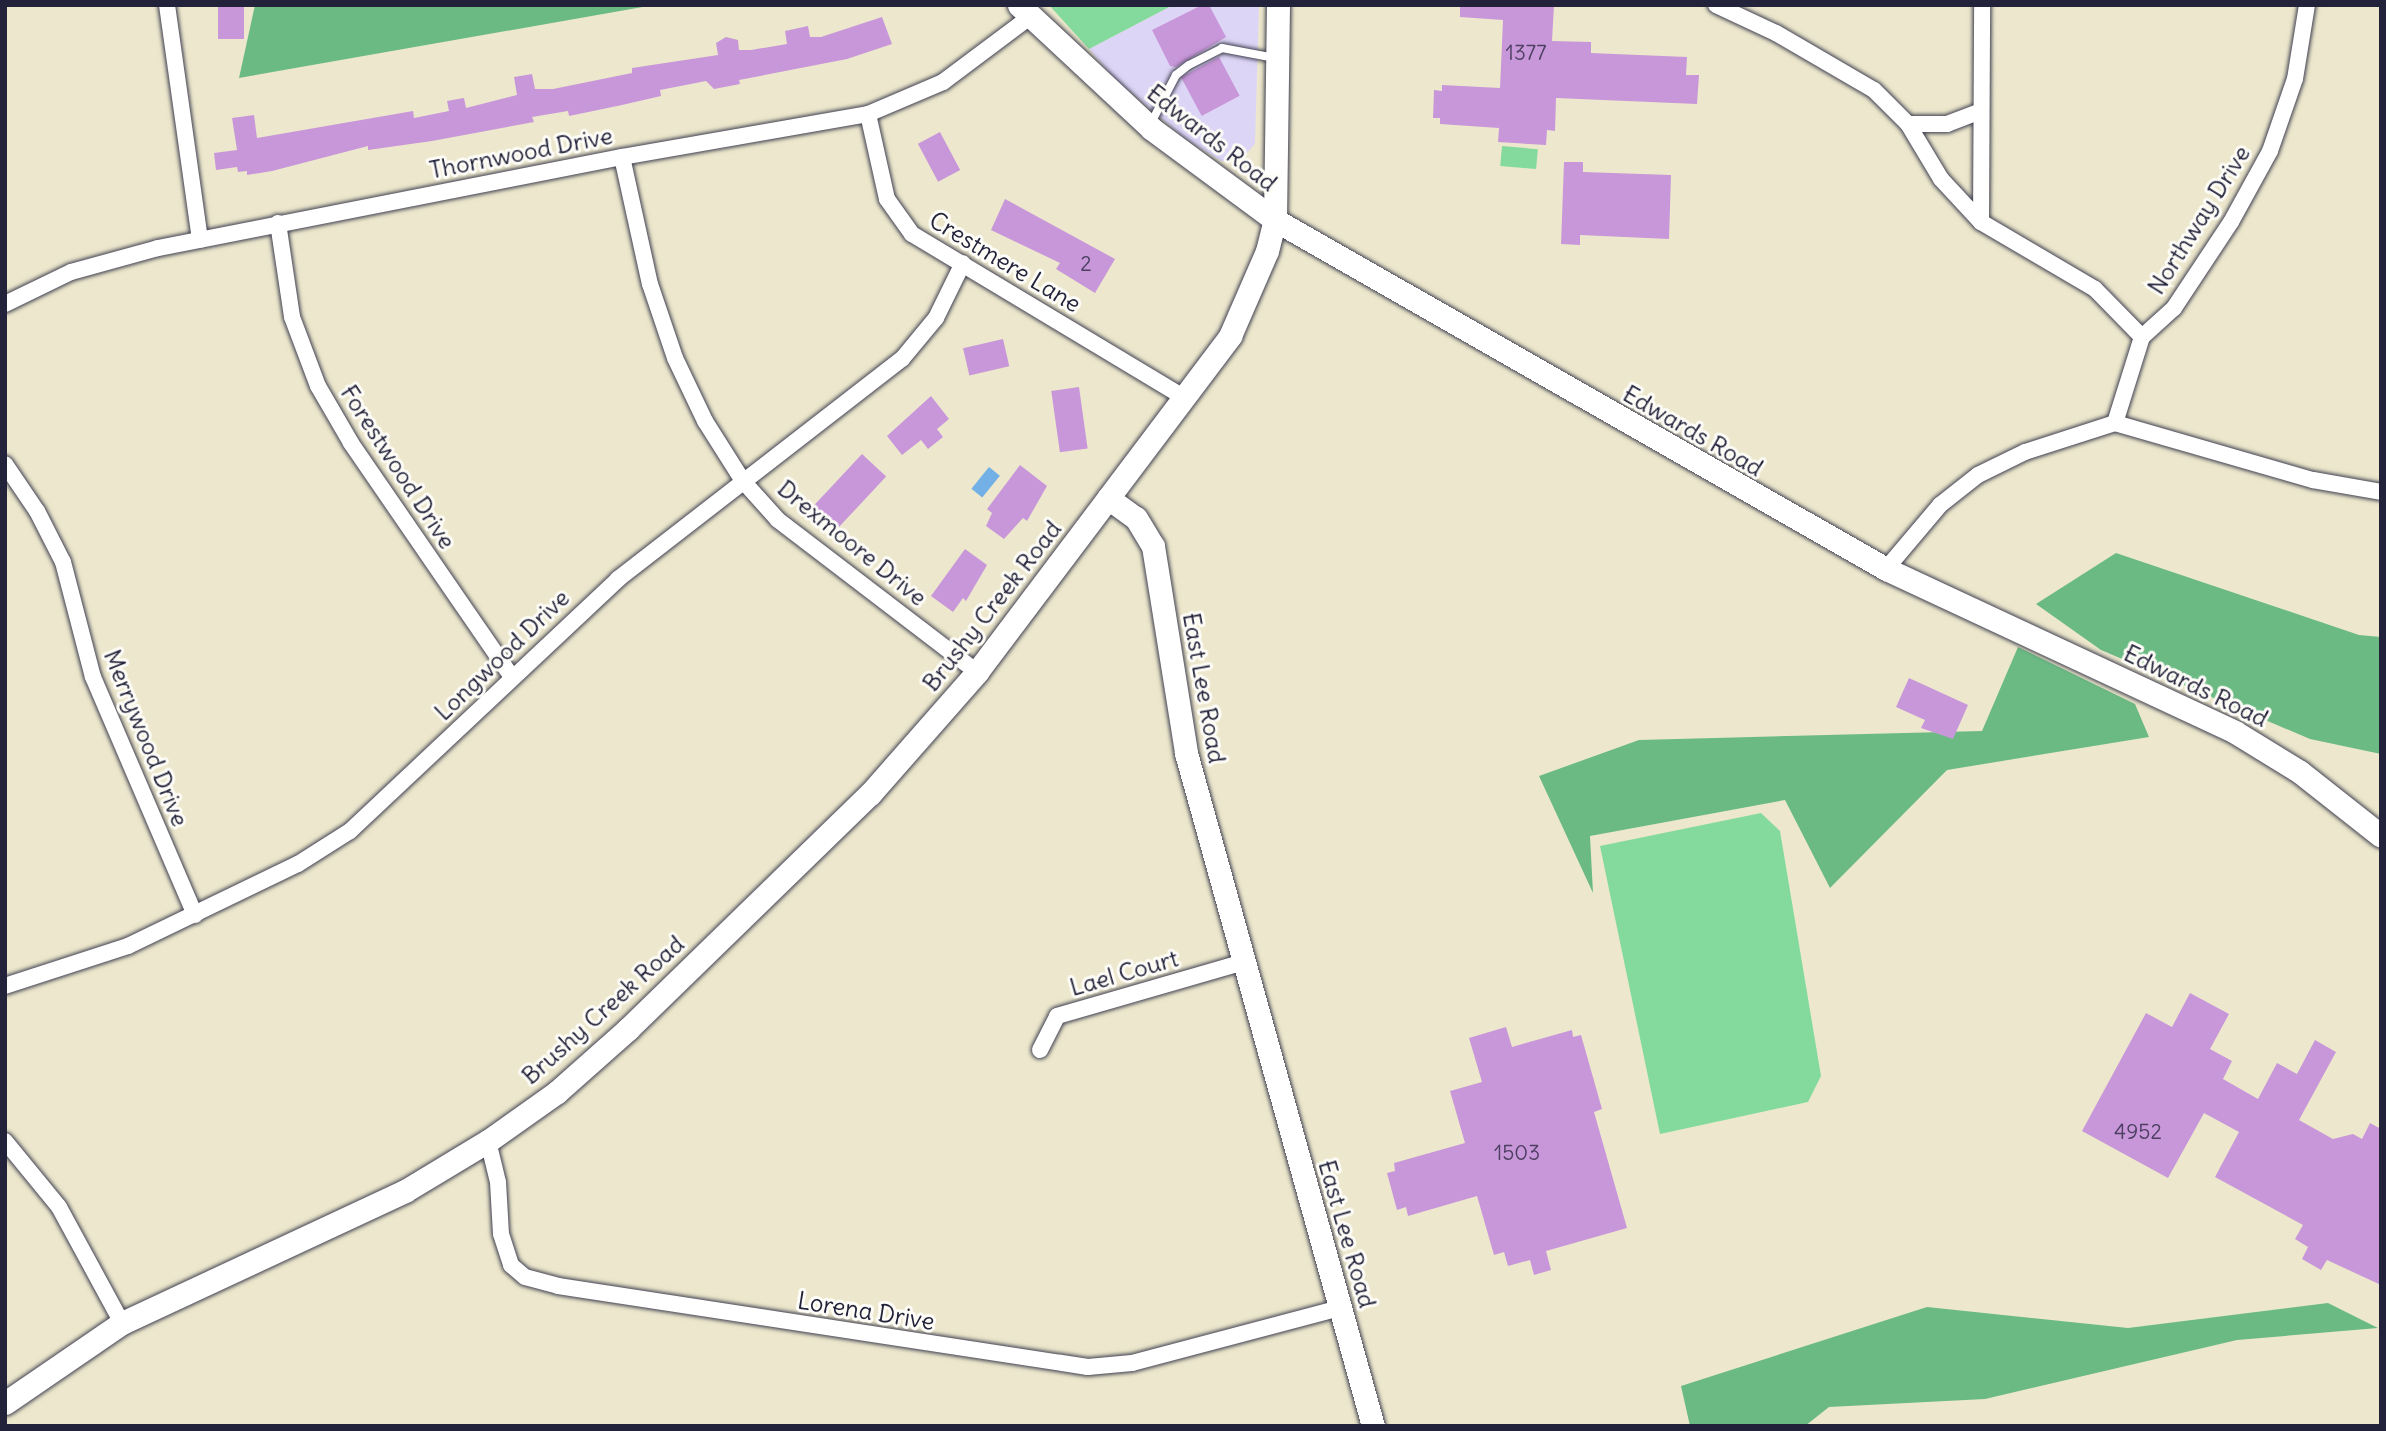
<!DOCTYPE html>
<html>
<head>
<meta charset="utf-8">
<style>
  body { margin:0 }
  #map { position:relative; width:2386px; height:1431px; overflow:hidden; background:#ede8cd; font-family:Delius,sans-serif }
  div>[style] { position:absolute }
  .built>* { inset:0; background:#ddd5f6 }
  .green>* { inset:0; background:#84da9d; transform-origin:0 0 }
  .forest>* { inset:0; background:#6bba84 }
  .water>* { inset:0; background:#72b0e5; transform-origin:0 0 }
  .building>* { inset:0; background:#c897d9; transform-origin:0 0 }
  .roads { filter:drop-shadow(0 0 2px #404051) drop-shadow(0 0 2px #404051) }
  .lane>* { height:8px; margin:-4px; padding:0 4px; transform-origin:4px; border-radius:4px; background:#fff }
  .street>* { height:16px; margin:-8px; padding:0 8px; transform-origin:8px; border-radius:8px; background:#fff }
  .secondary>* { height:23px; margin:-11.5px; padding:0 11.5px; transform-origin:11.5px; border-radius:11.5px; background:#fff }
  span { translate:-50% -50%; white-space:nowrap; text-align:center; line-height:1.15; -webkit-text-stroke:6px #fdfcf7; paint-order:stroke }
  .number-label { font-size:21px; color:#4c3f62 }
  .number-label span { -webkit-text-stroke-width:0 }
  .street-label { font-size:24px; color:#22223b }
  .frame { position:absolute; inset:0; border:7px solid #22223b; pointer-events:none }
</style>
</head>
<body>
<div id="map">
  <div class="built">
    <i style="clip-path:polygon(1173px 5px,1259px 5px,1255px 144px,1241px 160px,1221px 161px,1184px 138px,1114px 78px,1089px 49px)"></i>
  </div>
  <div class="green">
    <i style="clip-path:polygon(1049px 5px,1173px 5px,1089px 49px)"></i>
    <i style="left:1502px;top:146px;width:36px;height:20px;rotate:5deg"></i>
    <i style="clip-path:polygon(1761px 813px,1780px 831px,1821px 1076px,1808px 1102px,1660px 1134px,1600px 846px)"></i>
  </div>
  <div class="forest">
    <i style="clip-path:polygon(255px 5px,654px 5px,239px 78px)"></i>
    <i style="clip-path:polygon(2116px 553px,2359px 635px,2381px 637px,2381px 754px,2310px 739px,2101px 650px,2036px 604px)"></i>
    <i style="clip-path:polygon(2018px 647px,2135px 704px,2149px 737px,1947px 770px,1830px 888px,1785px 800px,1590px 836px,1593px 893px,1539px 776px,1639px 740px,1982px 731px)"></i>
    <i style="clip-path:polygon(2328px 1303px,2378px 1328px,2237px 1340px,1985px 1399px,1829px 1407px,1805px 1426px,1690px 1426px,1681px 1386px,1927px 1307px,2128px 1328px)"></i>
  </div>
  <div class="water">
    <i style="left:989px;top:467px;width:14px;height:28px;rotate:39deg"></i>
  </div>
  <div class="building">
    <i style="left:218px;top:5px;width:26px;height:34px"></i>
    <i style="clip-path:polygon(1202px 5px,1209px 5px,1226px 37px,1176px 67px,1170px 66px,1152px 30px)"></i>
    <i style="clip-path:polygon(1460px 5px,1554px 5px,1552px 41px,1591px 42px,1591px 53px,1687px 57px,1686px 75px,1699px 75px,1697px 104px,1556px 98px,1555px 131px,1547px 130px,1546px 145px,1498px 142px,1499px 128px,1440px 124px,1440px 118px,1433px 118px,1434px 90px,1442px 91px,1442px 85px,1500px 88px,1503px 20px,1460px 17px)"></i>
    <i style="clip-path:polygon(882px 17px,892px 44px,847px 59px,739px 80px,740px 84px,714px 89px,706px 81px,660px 90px,661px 96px,622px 105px,569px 116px,568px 111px,532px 117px,534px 122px,432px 141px,368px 150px,368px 146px,272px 171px,247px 175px,247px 171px,238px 172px,237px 167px,216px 170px,214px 153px,237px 150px,232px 118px,254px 115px,257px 138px,413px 111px,414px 118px,449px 111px,447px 101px,464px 98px,466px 108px,517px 95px,514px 77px,532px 74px,535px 89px,553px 89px,632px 73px,632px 68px,718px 55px,716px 43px,726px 37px,738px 40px,739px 50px,751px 50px,787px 44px,785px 31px,808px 26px,810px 37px,821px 37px)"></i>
    <i style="left:1219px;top:57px;width:44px;height:43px;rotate:62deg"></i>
    <i style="left:940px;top:132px;width:43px;height:25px;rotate:62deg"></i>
    <i style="clip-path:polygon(1564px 162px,1583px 162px,1583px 172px,1671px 175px,1669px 239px,1580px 235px,1580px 245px,1561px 244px)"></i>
    <i style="clip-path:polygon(1005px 199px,1115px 259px,1095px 293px,1056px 269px,1060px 263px,991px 230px)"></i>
    <i style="left:1003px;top:339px;width:28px;height:41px;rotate:77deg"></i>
    <i style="left:1079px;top:387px;width:62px;height:28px;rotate:82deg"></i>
    <i style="clip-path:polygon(931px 396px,949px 419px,937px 429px,943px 437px,928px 449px,921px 440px,902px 455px,887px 436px)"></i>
    <i style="left:862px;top:454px;width:33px;height:75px;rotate:43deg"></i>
    <i style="clip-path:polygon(1020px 465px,1047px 486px,1027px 521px,1023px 518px,1004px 539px,986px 526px,992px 513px,987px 509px)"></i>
    <i style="clip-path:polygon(965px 549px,987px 565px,966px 601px,963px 598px,953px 612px,931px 596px)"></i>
    <i style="clip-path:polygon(1909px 678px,1968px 705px,1953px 739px,1921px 728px,1925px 720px,1896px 707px)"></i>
    <i style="clip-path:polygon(2190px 993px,2229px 1014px,2210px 1049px,2232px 1061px,2223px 1079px,2258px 1099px,2277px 1063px,2297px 1074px,2315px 1040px,2336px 1052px,2299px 1120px,2333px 1139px,2353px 1134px,2362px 1139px,2370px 1123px,2381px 1129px,2381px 1285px,2327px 1260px,2321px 1270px,2302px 1259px,2308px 1247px,2295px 1239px,2303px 1225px,2215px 1177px,2239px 1132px,2204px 1113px,2168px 1178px,2082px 1131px,2146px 1013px,2172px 1027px)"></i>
    <i style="clip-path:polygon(1506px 1027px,1512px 1047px,1572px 1030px,1573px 1037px,1581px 1035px,1602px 1109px,1594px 1112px,1627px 1228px,1546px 1251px,1551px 1270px,1534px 1275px,1530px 1260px,1508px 1266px,1504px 1252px,1494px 1255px,1477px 1196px,1408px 1216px,1406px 1207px,1397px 1210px,1387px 1173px,1395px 1171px,1394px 1163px,1465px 1143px,1450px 1091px,1482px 1082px,1469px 1038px)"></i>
  </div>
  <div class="roads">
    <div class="lane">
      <i style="left:1151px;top:123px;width:54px;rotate:-62.5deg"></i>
      <i style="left:1176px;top:75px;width:16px;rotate:-38deg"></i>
      <i style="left:1189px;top:65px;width:37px;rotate:-27deg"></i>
      <i style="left:1222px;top:48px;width:54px;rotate:10.7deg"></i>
    </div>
    <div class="street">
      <i style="left:167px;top:5px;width:237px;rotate:82deg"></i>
      <i style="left:1716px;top:5px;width:66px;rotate:25deg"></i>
      <i style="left:1776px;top:33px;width:113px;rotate:30.2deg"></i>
      <i style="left:1874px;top:90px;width:48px;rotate:45deg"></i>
      <i style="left:1908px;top:124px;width:64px;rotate:59deg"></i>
      <i style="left:1941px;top:179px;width:59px;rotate:47.1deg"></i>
      <i style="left:1981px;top:222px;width:132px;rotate:30.4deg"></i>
      <i style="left:2095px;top:289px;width:67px;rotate:45.6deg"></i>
      <i style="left:868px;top:114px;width:87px;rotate:77.4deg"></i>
      <i style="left:887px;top:199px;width:43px;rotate:54.5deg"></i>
      <i style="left:912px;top:234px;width:318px;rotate:31deg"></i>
      <i style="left:1908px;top:124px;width:39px"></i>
      <i style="left:1947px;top:124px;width:36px;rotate:-21deg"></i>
      <i style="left:622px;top:157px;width:130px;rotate:77.6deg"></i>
      <i style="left:650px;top:284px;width:78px;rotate:71.3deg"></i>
      <i style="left:675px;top:358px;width:70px;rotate:64.5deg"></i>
      <i style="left:705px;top:421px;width:71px;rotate:57.7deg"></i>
      <i style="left:743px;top:481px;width:52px;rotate:48.1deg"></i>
      <i style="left:778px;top:520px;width:250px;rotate:37.4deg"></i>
      <i style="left:1981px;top:222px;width:217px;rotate:-89.7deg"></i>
      <i style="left:278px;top:223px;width:95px;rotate:81.5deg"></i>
      <i style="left:292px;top:317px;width:74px;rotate:69.4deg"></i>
      <i style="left:318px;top:386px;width:66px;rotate:59.9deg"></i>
      <i style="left:351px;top:443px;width:283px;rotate:55.5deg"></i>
      <i style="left:5px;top:304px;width:73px;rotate:-25.9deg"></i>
      <i style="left:71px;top:272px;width:90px;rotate:-15.4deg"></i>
      <i style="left:158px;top:248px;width:473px;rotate:-11.1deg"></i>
      <i style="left:622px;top:157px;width:250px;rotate:-9.9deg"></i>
      <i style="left:868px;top:114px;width:82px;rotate:-23.1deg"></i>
      <i style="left:943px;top:82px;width:109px;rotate:-36.8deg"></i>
      <i style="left:2115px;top:423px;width:206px;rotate:16.1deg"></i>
      <i style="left:2313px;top:480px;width:69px;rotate:10deg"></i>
      <i style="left:5px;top:464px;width:57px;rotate:55.8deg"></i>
      <i style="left:37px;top:511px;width:57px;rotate:63deg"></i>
      <i style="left:63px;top:562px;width:119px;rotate:75.4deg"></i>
      <i style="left:93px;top:677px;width:259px;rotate:66.8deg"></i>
      <i style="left:1886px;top:569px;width:84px;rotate:-49.8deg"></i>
      <i style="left:1940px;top:505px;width:48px;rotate:-38.3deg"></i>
      <i style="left:1978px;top:475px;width:52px;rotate:-26.1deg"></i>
      <i style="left:2025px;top:452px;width:95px;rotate:-17.9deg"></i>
      <i style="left:2115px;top:423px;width:90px;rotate:-72.6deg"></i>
      <i style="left:2142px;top:337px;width:43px;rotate:-42.2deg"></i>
      <i style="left:2174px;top:308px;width:103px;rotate:-56.5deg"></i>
      <i style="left:2231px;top:222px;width:81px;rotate:-61.2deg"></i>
      <i style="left:2270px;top:151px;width:76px;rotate:-70.9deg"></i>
      <i style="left:2295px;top:79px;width:75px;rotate:-80.8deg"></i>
      <i style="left:5px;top:986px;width:129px;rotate:-18deg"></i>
      <i style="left:128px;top:946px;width:189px;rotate:-25.8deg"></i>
      <i style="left:298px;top:864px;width:62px;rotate:-32.4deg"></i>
      <i style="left:350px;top:831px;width:368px;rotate:-43.2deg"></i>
      <i style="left:618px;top:579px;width:359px;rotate:-37.8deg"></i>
      <i style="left:902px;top:359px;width:53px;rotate:-50.3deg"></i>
      <i style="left:936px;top:318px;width:61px;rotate:-63.9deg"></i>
      <i style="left:1040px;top:1050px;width:38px;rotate:-63deg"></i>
      <i style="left:1057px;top:1016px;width:191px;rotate:-16.1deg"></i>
      <i style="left:5px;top:1141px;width:85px;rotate:50.7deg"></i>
      <i style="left:59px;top:1207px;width:132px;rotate:61.5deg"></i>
      <i style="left:488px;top:1141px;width:42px;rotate:76.3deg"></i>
      <i style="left:498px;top:1182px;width:52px;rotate:86.7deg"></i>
      <i style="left:501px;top:1234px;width:33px;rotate:72deg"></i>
      <i style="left:511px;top:1265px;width:18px;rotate:41deg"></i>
      <i style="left:525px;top:1277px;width:34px;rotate:15deg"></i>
      <i style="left:558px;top:1286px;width:536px;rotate:8.69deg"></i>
      <i style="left:1088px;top:1367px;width:44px;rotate:-5.2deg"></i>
      <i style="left:1132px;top:1363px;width:215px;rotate:-14.8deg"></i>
    </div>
    <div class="secondary">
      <i style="left:1019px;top:5px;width:182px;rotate:43deg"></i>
      <i style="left:1152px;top:129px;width:153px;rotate:36.5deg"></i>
      <i style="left:1275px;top:220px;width:704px;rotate:29.73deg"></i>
      <i style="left:1886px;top:569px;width:385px;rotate:25deg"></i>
      <i style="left:2235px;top:732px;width:76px;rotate:31.6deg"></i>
      <i style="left:2300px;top:772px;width:103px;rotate:38.3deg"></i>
      <i style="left:1108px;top:498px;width:34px;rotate:36deg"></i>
      <i style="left:1136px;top:518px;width:33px;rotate:59deg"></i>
      <i style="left:1153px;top:546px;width:210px;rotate:80.9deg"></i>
      <i style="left:1186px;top:753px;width:698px;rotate:74.47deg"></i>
      <i style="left:5px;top:1403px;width:142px;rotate:-34.4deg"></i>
      <i style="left:122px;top:1323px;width:312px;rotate:-25deg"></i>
      <i style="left:405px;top:1191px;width:97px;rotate:-31.1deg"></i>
      <i style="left:488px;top:1141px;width:85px;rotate:-35.4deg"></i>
      <i style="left:557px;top:1092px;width:95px;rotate:-41.6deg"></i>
      <i style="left:628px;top:1029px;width:337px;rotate:-44.2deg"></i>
      <i style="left:870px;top:794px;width:162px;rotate:-48.7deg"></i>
      <i style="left:977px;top:672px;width:421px;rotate:-53deg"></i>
      <i style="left:1230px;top:336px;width:93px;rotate:-66.5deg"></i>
      <i style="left:1267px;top:251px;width:32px;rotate:-76deg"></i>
      <i style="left:1275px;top:220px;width:215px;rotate:-89.2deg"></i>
    </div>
  </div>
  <div class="number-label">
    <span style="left:1526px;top:53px">1377</span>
    <span style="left:1086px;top:264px">2</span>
    <span style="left:2138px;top:1132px">4952</span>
    <span style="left:1517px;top:1153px">1503</span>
  </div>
  <div class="street-label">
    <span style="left:1212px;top:138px;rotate:38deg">Edwards Road</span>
    <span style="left:521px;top:153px;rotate:-11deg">Thornwood Drive</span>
    <span style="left:2199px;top:220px;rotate:-58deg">Northway Drive</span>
    <span style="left:1005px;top:262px;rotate:31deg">Crestmere Lane</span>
    <span style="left:1693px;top:431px;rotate:30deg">Edwards Road</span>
    <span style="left:398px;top:467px;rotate:57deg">Forestwood Drive</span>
    <span style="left:852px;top:543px;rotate:39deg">Drexmoore Drive</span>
    <span style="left:992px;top:606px;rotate:-52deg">Brushy Creek Road</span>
    <span style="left:502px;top:655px;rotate:-44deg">Longwood Drive</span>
    <span style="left:2196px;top:686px;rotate:26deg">Edwards Road</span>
    <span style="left:1204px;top:688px;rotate:80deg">East Lee Road</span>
    <span style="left:146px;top:738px;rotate:68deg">Merrywood Drive</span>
    <span style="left:1124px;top:973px;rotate:-16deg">Lael Court</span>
    <span style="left:603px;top:1010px;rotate:-42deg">Brushy Creek Road</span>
    <span style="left:1347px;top:1234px;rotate:74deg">East Lee Road</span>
    <span style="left:866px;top:1311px;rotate:9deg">Lorena Drive</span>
  </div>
  <div class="frame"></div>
</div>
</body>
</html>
